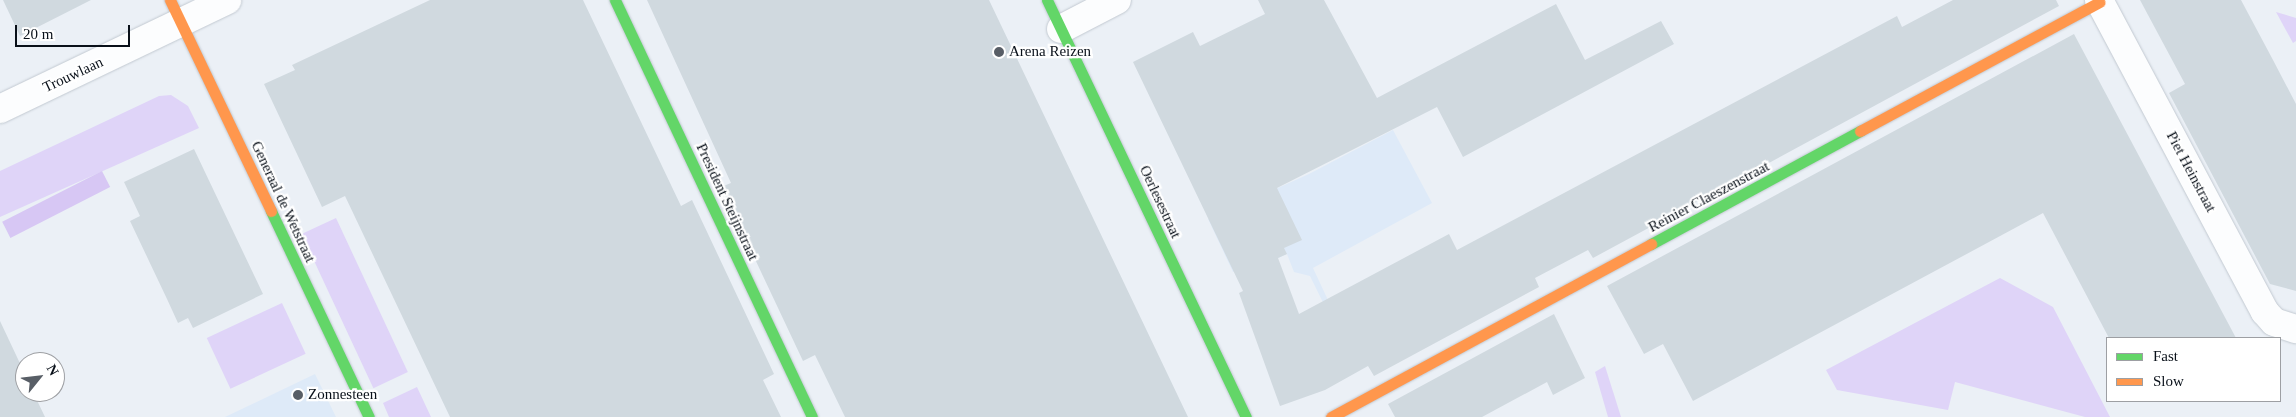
<!DOCTYPE html>
<html>
<head>
<meta charset="utf-8">
<style>
  body { margin:0 }
  #map { position:relative; width:2296px; height:417px; overflow:hidden; background:#ebf0f6; font-family:Georgia,serif }
  div>[style] { position:absolute }
  .built>* { inset:0; background:#deeaf8 }
  .green>* { inset:0; background:#dfd4f8; transform-origin:0 0 }
  .forest>* { inset:0; background:#d7c7f4; transform-origin:0 0 }
  .building>* { inset:0; background:#d0d9df }
  .roads { filter:drop-shadow(0 0 1px #c2c9d1) drop-shadow(0 0 1px #c2c9d1) }
  .street>* { height:28px; margin:-14px; padding:0 14px; transform-origin:14px; border-radius:14px; background:#fcfdfe }
  .fast>* { height:11px; margin:-5.5px; padding:0 5.5px; transform-origin:5.5px; border-radius:5.5px; background:#63d668 }
  .slow>* { height:11px; margin:-5.5px; padding:0 5.5px; transform-origin:5.5px; border-radius:5.5px; background:#ff974d }
  .dots>* { width:14px; height:14px; translate:-50% -50%; box-sizing:border-box; border:2px solid #fff; border-radius:50% }
  span { translate:-50% -50%; white-space:nowrap; text-align:center; line-height:1.15; -webkit-text-stroke:4.5px #fff; paint-order:stroke }
  .poi-label { font-size:15px; color:#091019 }
  .left { translate:0 -50%; text-align:left }
  .street-label { font-size:15px; color:#091019 }
  .legend { position:absolute; left:2106px; top:337px; width:175px; height:65px; box-sizing:border-box; background:#fff; border:1px solid #9d9fa3; margin:0; padding:6px 9px; list-style:none; font-size:15px; color:#091019 }
  .legend li { display:flex; align-items:center; gap:10px; height:25px }
  .legend b { width:25px; border:1px solid #9d9fa3 }
  .north { position:absolute; left:15px; top:352px; width:50px; height:50px; box-sizing:border-box; background:#fff; border:1px solid #9d9fa3; border-radius:50%; rotate:61deg; font-size:14px; font-weight:700; line-height:20px; text-align:center; color:#091019 }
  .north::after { content:''; display:block; margin:auto; width:18px; height:22px; background:#585e66; clip-path:polygon(50% 0,100% 100%,50% 72%,0 100%) }
  .scale { position:absolute; left:15px; top:25px; width:115px; height:22px; box-sizing:border-box; border:2px solid #091019; border-top:0; padding-left:6px; font-size:15px; line-height:18px; white-space:nowrap; color:#091019; -webkit-text-stroke:4px #fff; paint-order:stroke }
</style>
</head>
<body>
<div id="map">
  <div class="built">
    <i style="clip-path:polygon(1393px 130px,1432px 203px,1313px 268px,1347px 341px,1343px 343px,1310px 276px,1294px 272px,1287px 254px,1265px 264px,1233px 272px,1208px 219px,1309px 174px)"></i>
    <i style="clip-path:polygon(315px 374px,336px 417px,225px 417px)"></i>
  </div>
  <div class="green">
    <i style="clip-path:polygon(2276px 12px,2296px 18px,2296px 41px,2293px 43px)"></i>
    <i style="clip-path:polygon(171px 95px,188px 106px,199px 128px,0 217px,0 171px,159px 96px)"></i>
    <i style="left:336px;top:218px;width:170px;height:38px;rotate:65deg"></i>
    <i style="clip-path:polygon(2000px 278px,2053px 307px,2110px 417px,2085px 417px,1955px 382px,1948px 410px,1837px 390px,1826px 370px)"></i>
    <i style="left:282px;top:303px;width:56px;height:83px;rotate:65deg"></i>
    <i style="clip-path:polygon(1605px 366px,1621px 417px,1608px 417px,1595px 372px)"></i>
    <i style="clip-path:polygon(417px 387px,431px 417px,389px 417px,383px 403px)"></i>
  </div>
  <div class="forest">
    <i style="left:102px;top:171px;width:18px;height:112px;rotate:63deg"></i>
  </div>
  <div class="building">
    <i style="clip-path:polygon(3px 0,91px 0,20px 36px)"></i>
    <i style="clip-path:polygon(430px 0,583px 0,681px 206px,692px 200px,774px 374px,763px 380px,781px 417px,450px 417px,345px 196px,322px 207px,264px 84px,295px 70px,292px 65px)"></i>
    <i style="clip-path:polygon(647px 0,989px 0,1188px 417px,845px 417px,815px 355px,803px 361px,721px 187px,731px 183px)"></i>
    <i style="clip-path:polygon(1258px 0,1324px 0,1377px 98px,1556px 4px,1585px 60px,1661px 21px,1674px 44px,1463px 157px,1437px 107px,1277px 188px,1302px 240px,1284px 248px,1287px 254px,1278px 258px,1299px 314px,1449px 234px,1457px 250px,1897px 16px,1902px 27px,1953px 0,2056px 0,2059px 6px,1593px 258px,1588px 250px,1535px 278px,1539px 287px,1374px 376px,1368px 366px,1325px 390px,1280px 406px,1239px 293px,1243px 291px,1133px 62px,1193px 32px,1200px 46px,1265px 14px)"></i>
    <i style="clip-path:polygon(2140px 0,2241px 0,2273px 60px,2296px 104px,2296px 291px,2270px 284px,2169px 93px,2185px 84px)"></i>
    <i style="clip-path:polygon(2074px 34px,2236px 338px,2109px 338px,2043px 213px,1693px 401px,1663px 344px,1644px 354px,1607px 286px)"></i>
    <i style="clip-path:polygon(194px 149px,263px 294px,193px 328px,188px 318px,178px 323px,167px 299px,130px 221px,140px 216px,124px 182px)"></i>
    <i style="clip-path:polygon(1554px 314px,1585px 378px,1553px 395px,1547px 382px,1482px 417px,1395px 417px,1388px 404px)"></i>
    <i style="clip-path:polygon(0 321px,25px 374px,25px 392px,33px 392px,45px 417px,0 417px)"></i>
  </div>
  <div class="roads">
    <div class="street">
      <i style="left:2099px;top:0;width:353px;rotate:62deg"></i>
      <i style="left:2265px;top:312px;width:13px;rotate:48deg"></i>
      <i style="left:2274px;top:322px;width:23px;rotate:18deg"></i>
      <i style="left:1061px;top:29px;width:63px;rotate:-27.4deg"></i>
      <i style="left:0;top:109px;width:252px;rotate:-25.6deg"></i>
    </div>
    <div class="fast">
      <i style="left:615px;top:0;width:461px;rotate:64.7deg"></i>
      <i style="left:1047px;top:0;width:462px;rotate:64.5deg"></i>
      <i style="left:271px;top:211px;width:228px;rotate:64.6deg"></i>
      <i style="left:1651px;top:244px;width:238px;rotate:-28.4deg"></i>
    </div>
    <div class="slow">
      <i style="left:170px;top:0;width:234px;rotate:64.4deg"></i>
      <i style="left:1860px;top:131px;width:272px;rotate:-28.3deg"></i>
      <i style="left:1331px;top:417px;width:364px;rotate:-28.4deg"></i>
    </div>
  </div>
  <div class="dots">
    <i style="left:999px;top:52px;background:#585e66"></i>
    <i style="left:298px;top:395px;background:#585e66"></i>
  </div>
  <div class="poi-label">
    <span class="left" style="left:1009px;top:52px">Arena Reizen</span>
    <span class="left" style="left:308px;top:395px">Zonnesteen</span>
  </div>
  <div class="street-label">
    <span style="left:73px;top:75px;rotate:-25deg">Trouwlaan</span>
    <span style="left:2191px;top:172px;rotate:62deg">Piet Heinstraat</span>
    <span style="left:1709px;top:197px;rotate:-28deg">Reinier Claeszenstraat</span>
    <span style="left:283px;top:202px;rotate:65deg">Generaal de Wetstraat</span>
    <span style="left:727px;top:202px;rotate:65deg">President Steijnstraat</span>
    <span style="left:1160px;top:202px;rotate:65deg">Oerlesestraat</span>
  </div>
  <ul class="legend">
  <li><b style="height:6px;background:#63d668"></b>Fast</li>
  <li><b style="height:6px;background:#ff974d"></b>Slow</li>
  </ul>
  <div class="north">N</div>
  <div class="scale">20 m</div>
</div>
</body>
</html>
